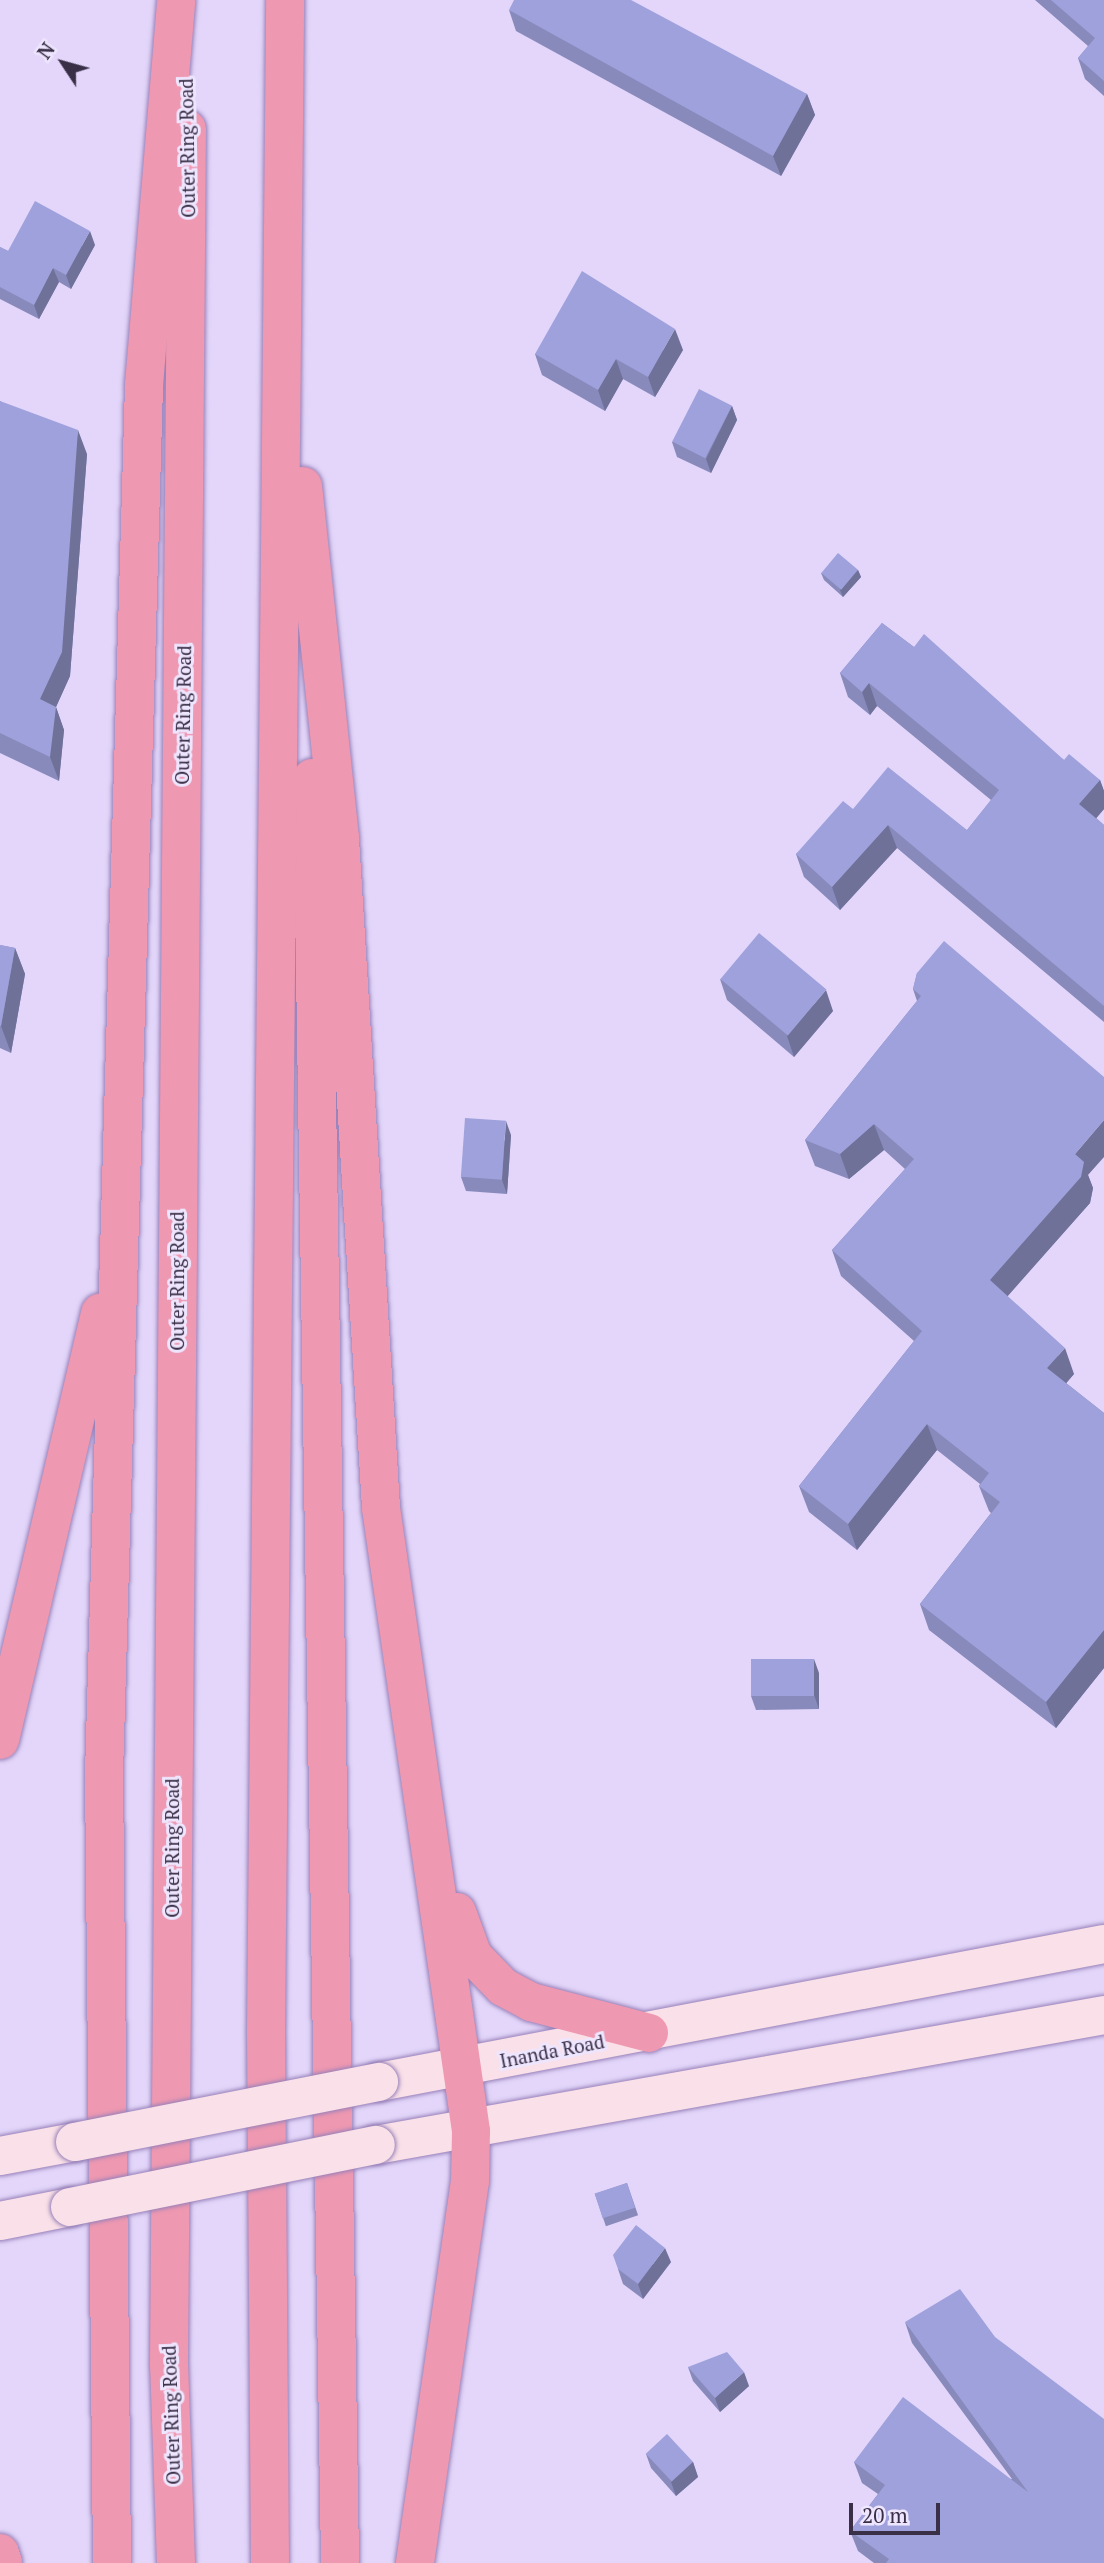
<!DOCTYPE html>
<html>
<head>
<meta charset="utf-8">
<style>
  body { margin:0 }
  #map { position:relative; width:1104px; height:2563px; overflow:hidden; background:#e3d6fa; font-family:"PT Serif",serif }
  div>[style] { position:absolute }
  .roads { filter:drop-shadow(0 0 2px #9781b9) drop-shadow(0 0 2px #9781b9) }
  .secondary>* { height:38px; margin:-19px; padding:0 19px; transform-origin:19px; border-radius:19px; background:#fae0e8 }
  .motorway>* { height:38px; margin:-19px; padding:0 19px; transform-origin:19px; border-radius:19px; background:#ef98b1 }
  .bridges { filter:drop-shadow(0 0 2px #9781b9) drop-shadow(0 0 2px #9781b9) }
  .secondary-bridge>* { height:38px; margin:-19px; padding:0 19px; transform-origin:19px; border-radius:19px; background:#fae0e8 }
  .wall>* { inset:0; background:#888abc; transform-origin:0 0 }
  .shaded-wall>* { inset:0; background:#6f7199 }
  .building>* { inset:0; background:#9ea1db; transform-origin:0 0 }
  span { translate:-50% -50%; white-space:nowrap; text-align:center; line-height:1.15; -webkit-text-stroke:6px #eee5fe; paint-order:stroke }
  .street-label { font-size:19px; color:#393047 }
  .north { position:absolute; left:28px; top:28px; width:70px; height:70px; -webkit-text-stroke:5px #eee5fe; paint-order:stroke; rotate:306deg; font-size:19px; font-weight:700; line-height:28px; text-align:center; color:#393047 }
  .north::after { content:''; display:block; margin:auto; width:24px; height:32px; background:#393047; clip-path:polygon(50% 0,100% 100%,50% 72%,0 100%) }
  .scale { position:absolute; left:849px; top:2503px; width:91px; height:32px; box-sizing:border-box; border:4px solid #393047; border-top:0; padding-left:9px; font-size:21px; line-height:24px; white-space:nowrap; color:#393047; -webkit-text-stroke:5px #eee5fe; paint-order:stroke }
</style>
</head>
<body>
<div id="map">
  <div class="roads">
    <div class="secondary">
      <i style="left:379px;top:2082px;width:738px;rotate:-10.78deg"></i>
      <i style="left:376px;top:2145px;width:740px;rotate:-10.12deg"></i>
      <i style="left:0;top:2156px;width:76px;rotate:-10.6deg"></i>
      <i style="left:0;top:2221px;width:71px;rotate:-11.3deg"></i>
    </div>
    <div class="motorway">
      <i style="left:303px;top:486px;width:355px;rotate:84deg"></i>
      <i style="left:340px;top:839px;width:670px;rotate:86.49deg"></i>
      <i style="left:381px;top:1508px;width:629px;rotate:81.78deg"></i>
      <i style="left:471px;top:2131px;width:50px;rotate:91.1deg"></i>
      <i style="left:470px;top:2181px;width:386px;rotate:98.2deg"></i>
      <i style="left:312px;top:778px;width:1785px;rotate:89.1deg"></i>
      <i style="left:0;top:1740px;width:439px;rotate:-76.8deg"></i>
      <i style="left:457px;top:1912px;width:47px;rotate:70deg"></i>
      <i style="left:473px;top:1956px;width:43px;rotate:45.9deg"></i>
      <i style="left:503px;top:1987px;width:32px;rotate:28deg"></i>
      <i style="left:531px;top:2002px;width:122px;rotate:14.7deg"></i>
      <i style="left:0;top:2553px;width:10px;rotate:73deg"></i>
      <i style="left:112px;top:2563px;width:789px;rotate:-90.58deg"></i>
      <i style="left:104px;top:1774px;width:1390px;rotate:-88.35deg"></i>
      <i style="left:144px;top:385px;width:386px;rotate:-85.2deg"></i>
      <i style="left:176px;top:2563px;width:198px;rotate:-92deg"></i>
      <i style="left:169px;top:2365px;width:2236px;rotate:-89.54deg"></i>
      <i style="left:270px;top:2563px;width:531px;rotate:-90.43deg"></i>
      <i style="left:266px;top:2032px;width:2032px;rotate:-89.46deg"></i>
    </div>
  </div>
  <div class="bridges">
    <div class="secondary-bridge">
      <i style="left:75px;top:2142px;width:310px;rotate:-11.2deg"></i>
      <i style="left:70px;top:2207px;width:312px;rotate:-11.5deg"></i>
    </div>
  </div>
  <div class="wall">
    <i style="clip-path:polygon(1035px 0,1104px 0,1104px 96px,1085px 79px,1078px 58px,1088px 46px)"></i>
    <i style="clip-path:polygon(509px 10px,807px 94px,815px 115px,781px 176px,516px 31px)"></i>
    <i style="clip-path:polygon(95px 245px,71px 289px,59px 282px,39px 319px,0 299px,0 247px,8px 251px)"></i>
    <i style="clip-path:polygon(683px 350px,655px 397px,623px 379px,605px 411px,542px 375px,535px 354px)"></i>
    <i style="clip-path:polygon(0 401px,87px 454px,70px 676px,56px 707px,64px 730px,59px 781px,0 753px)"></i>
    <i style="clip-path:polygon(732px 406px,737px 420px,711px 473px,677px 457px,672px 442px)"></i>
    <i style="clip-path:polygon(858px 570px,861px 577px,843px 597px,824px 580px,821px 573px)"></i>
    <i style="clip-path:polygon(882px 623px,1064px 760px,1100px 780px,1104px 791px,1104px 809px,1096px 818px,1104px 825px,1104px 1022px,897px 848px,840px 910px,804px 877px,796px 854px,853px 809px,967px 830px,991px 800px,877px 706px,870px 715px,848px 697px,840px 673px)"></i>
    <i style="clip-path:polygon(0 945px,15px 948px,25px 974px,11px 1053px,0 1048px)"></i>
    <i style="clip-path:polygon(917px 973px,1088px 1175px,1093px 1188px,1090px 1203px,1007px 1296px,1074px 1374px,1066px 1383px,1104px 1413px,1104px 1668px,1056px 1728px,929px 1630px,920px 1604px,991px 1513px,989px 1511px,979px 1486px,980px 1484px,937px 1450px,857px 1550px,809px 1512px,799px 1486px,914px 1341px,841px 1276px,832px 1250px,905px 1169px,884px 1150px,849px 1179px,815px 1166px,805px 1140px,917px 1001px,913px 989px)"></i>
    <i style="clip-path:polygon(720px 979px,833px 1011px,794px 1057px,727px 1000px)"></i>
    <i style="clip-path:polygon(511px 1135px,507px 1194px,466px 1191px,461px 1177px)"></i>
    <i style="clip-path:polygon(819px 1673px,819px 1709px,756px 1710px,751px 1696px)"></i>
    <i style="left:627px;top:2183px;width:34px;height:34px;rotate:71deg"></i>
    <i style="clip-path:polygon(671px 2262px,643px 2299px,623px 2284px,618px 2269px)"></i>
    <i style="clip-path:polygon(905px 2322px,1104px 2563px,874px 2563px,858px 2551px,850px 2531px,878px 2494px,862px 2483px,854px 2462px,1012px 2479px,912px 2343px)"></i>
    <i style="clip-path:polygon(688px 2367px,749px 2386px,720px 2412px,693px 2381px)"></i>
    <i style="clip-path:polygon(646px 2454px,693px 2462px,698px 2477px,676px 2496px,651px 2468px)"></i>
  </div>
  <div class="shaded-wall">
    <i style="clip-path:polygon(807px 94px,815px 115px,781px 176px,773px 156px)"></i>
    <i style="clip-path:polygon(90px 231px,95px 245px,71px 289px,66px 275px)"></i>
    <i style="clip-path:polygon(53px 268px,59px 282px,39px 319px,34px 305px)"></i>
    <i style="clip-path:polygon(675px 329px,683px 350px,655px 397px,648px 377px)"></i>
    <i style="clip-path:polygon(616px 359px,623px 379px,605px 411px,598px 390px)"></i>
    <i style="clip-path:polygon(732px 406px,737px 420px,711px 473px,706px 459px)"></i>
    <i style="clip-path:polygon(78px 430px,87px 454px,70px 676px,56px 707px,64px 730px,59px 781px,50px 757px,40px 699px)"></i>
    <i style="clip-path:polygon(858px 570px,861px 577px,843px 597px,840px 590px)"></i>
    <i style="clip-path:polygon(869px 683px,877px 706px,870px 715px,862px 692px)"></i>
    <i style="clip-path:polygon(1100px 780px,1104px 791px,1104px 809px,1088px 828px,1079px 804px)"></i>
    <i style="clip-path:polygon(888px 825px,897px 848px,840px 910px,832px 887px)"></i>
    <i style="clip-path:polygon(15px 948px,25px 974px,11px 1053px,1px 1026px)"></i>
    <i style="clip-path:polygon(826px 990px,833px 1011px,794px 1057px,787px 1036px)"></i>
    <i style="clip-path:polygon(1104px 1120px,1104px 1157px,1088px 1175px,1093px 1188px,1090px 1203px,999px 1306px,990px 1280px,1075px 1154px)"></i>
    <i style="clip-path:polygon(506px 1121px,511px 1135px,507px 1194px,502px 1180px)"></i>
    <i style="clip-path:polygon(874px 1124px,884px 1150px,849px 1179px,840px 1154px)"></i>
    <i style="clip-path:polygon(1065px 1348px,1074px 1374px,1057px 1394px,1047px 1368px)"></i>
    <i style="clip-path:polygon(927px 1424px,937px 1450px,857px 1550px,848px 1524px)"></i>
    <i style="clip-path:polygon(1104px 1630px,1104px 1668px,1056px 1728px,1046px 1702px)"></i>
    <i style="clip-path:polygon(814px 1659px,819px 1673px,819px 1709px,814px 1695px)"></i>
    <i style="clip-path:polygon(665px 2248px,671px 2262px,643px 2299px,638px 2284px)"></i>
    <i style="clip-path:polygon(744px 2372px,749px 2386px,720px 2412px,715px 2398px)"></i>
    <i style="clip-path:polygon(693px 2462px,698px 2477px,676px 2496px,671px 2482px)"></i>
  </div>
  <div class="building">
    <i style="clip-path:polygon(514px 0,631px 0,807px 94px,773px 156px,509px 10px)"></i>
    <i style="clip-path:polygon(1051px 0,1104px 0,1104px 81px,1078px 58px,1095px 38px)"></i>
    <i style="clip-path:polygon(35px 201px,90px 231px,66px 275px,53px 268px,34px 305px,0 287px,0 247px,8px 251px)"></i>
    <i style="clip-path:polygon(582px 271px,675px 329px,648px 377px,616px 359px,598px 390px,535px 354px)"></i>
    <i style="left:699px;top:389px;width:37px;height:59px;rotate:27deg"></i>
    <i style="clip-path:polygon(0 401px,78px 430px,62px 652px,40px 699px,56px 707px,50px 757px,0 733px)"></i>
    <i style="left:838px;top:553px;width:26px;height:26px;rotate:40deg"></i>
    <i style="clip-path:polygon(882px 623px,914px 647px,924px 634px,1064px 760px,1069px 754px,1100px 780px,1079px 804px,1104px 825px,1104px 1006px,888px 825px,832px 887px,796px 854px,843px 801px,853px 809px,888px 767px,967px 830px,999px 790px,869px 683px,862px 692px,840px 673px)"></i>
    <i style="left:759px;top:933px;width:88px;height:60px;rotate:40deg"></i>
    <i style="clip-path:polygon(944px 941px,1104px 1077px,1104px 1120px,1075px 1154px,1084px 1162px,1081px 1177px,990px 1280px,1065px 1348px,1047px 1368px,1104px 1413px,1104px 1630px,1046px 1702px,920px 1604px,1000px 1502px,979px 1486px,989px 1473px,927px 1424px,848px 1524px,799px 1486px,922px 1331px,832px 1250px,914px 1159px,874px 1124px,840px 1154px,805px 1140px,921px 996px,913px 989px,917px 973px)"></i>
    <i style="clip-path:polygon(0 945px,15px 948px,1px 1026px,0 1026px)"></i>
    <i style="left:465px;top:1118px;width:41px;height:59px;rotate:4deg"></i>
    <i style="left:751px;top:1659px;width:63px;height:37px"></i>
    <i style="left:627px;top:2183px;width:26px;height:34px;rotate:72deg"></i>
    <i style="clip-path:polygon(636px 2225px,665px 2248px,638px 2284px,618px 2269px,613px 2255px)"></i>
    <i style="clip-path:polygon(960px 2289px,995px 2337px,1104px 2419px,1104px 2563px,886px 2563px,889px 2559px,850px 2531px,885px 2485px,854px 2462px,903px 2397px,1028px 2492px,905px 2322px)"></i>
    <i style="clip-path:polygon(727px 2352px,744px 2372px,715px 2398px,688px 2367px)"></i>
    <i style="left:667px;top:2434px;width:38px;height:29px;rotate:47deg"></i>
  </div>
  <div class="street-label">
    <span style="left:187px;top:148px;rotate:-91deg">Outer Ring Road</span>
    <span style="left:183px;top:715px;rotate:-89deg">Outer Ring Road</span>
    <span style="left:177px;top:1281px;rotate:-90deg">Outer Ring Road</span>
    <span style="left:172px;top:1848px;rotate:-90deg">Outer Ring Road</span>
    <span style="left:552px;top:2051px;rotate:-11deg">Inanda Road</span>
    <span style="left:171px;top:2415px;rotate:-92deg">Outer Ring Road</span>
  </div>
  <div class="north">N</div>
  <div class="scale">20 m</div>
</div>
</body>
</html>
